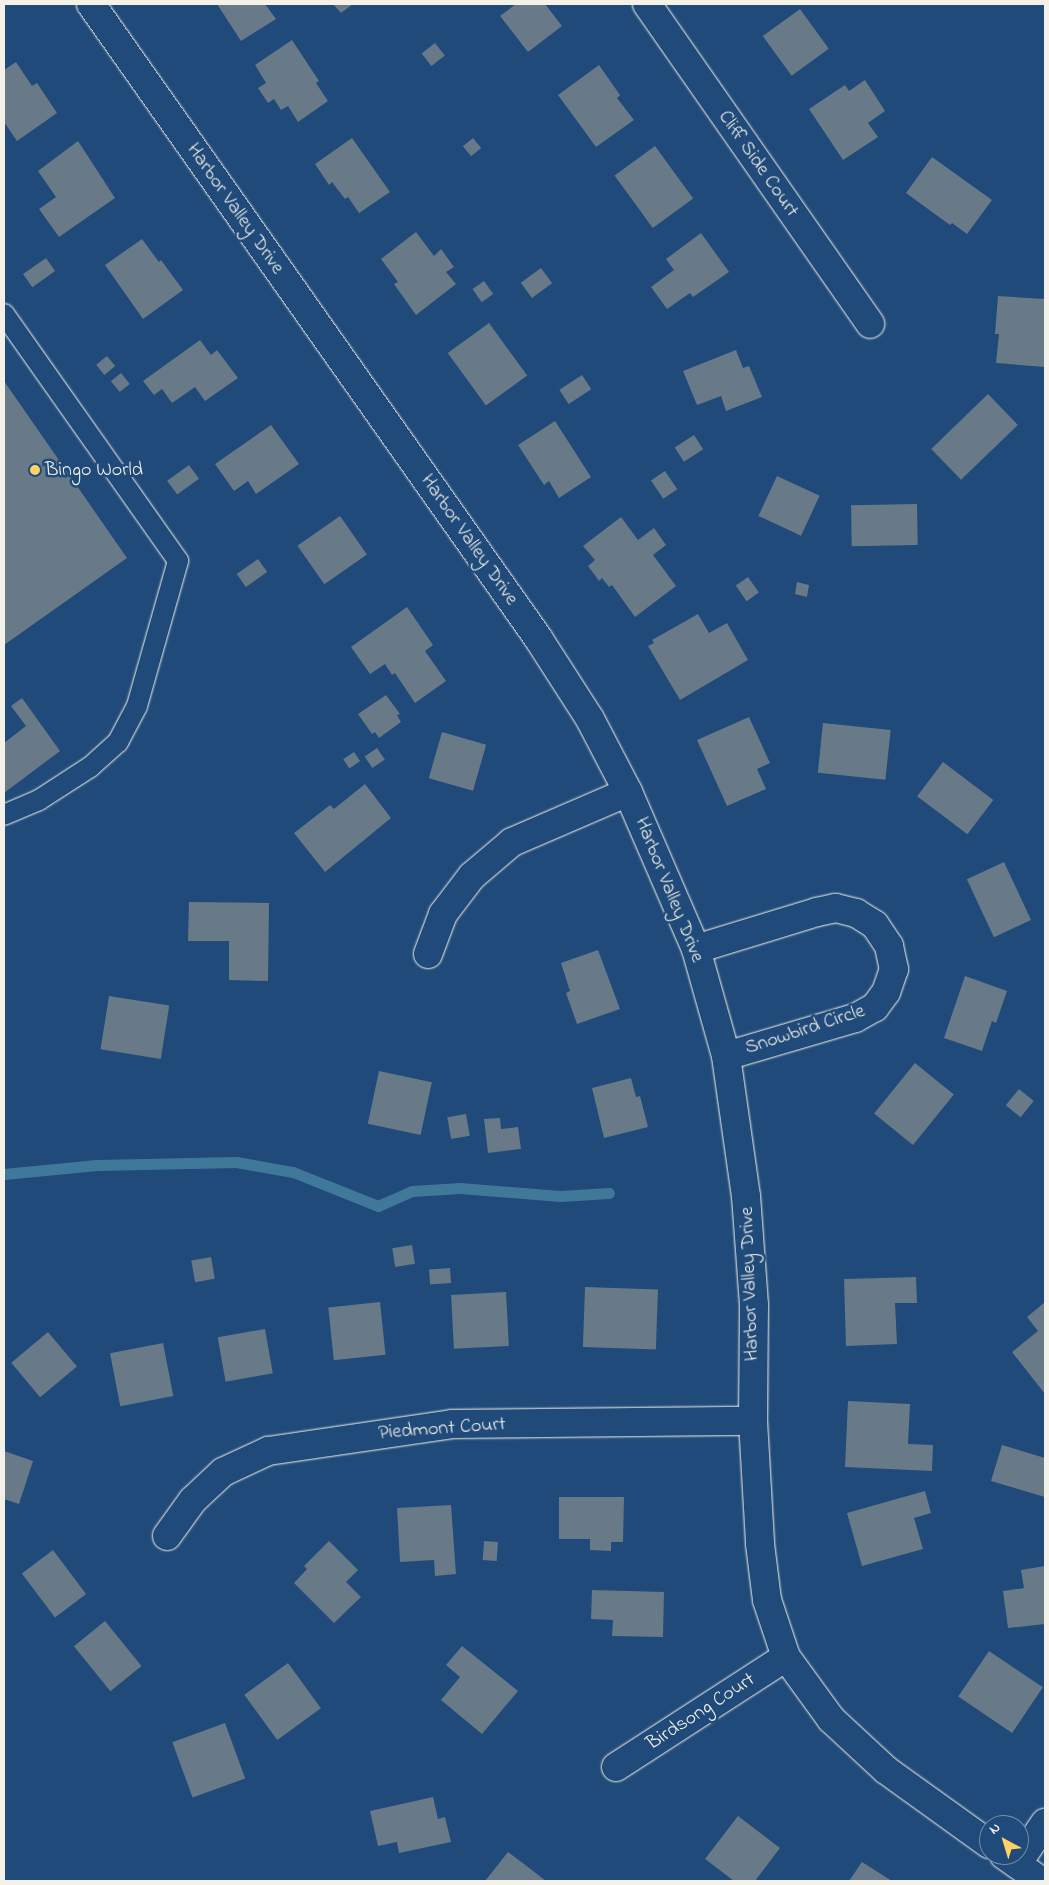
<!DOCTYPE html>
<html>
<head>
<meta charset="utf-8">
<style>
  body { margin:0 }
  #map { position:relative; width:1049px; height:1885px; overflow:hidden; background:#1f4a7a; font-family:"Indie Flower",sans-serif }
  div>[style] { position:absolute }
  .stream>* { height:11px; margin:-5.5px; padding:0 5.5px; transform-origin:5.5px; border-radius:5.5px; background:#40789a }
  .building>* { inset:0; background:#687988; transform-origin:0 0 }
  .roads { filter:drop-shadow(0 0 1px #f4f1e8) drop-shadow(0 0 1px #f4f1e8) }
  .service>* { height:20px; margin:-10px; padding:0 10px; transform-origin:10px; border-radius:10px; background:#1f4a7a }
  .minor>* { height:28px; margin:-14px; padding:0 14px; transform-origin:14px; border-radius:14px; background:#1f4a7a }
  .dots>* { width:14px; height:14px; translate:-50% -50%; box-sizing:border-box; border:2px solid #1f4a7a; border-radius:50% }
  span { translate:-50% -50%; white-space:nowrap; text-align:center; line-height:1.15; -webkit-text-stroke:5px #1f4a7a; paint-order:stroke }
  .street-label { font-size:20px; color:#f4f1e8 }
  .poi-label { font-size:20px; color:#f4f1e8 }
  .left { translate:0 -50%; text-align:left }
  .frame { position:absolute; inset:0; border:5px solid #f4f1e8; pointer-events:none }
  .north { position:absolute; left:979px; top:1815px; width:50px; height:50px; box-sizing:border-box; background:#1f4a7a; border:1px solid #748da6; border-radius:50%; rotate:321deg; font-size:14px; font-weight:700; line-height:20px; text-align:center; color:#f4f1e8 }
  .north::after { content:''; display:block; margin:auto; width:18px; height:22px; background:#ffd166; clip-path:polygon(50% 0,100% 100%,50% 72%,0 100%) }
</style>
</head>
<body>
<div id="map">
  <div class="stream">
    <i style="left:4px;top:1174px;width:93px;rotate:-5.5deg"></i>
    <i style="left:97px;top:1165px;width:139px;rotate:-1.2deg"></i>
    <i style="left:236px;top:1162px;width:58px;rotate:10deg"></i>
    <i style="left:293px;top:1172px;width:92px;rotate:21.8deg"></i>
    <i style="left:378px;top:1206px;width:37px;rotate:-24deg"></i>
    <i style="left:412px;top:1191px;width:48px;rotate:-3.6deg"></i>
    <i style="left:460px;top:1188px;width:100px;rotate:4.6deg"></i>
    <i style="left:560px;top:1196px;width:49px;rotate:-3.5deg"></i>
  </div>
  <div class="building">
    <i style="clip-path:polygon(217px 4px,265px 4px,276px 19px,241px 41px)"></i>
    <i style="clip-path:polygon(333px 4px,353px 4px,341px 13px)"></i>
    <i style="clip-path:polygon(516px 4px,545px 4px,562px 26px,528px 52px,500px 16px)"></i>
    <i style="left:800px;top:9px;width:49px;height:46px;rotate:54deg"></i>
    <i style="clip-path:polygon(292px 40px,319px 81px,316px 83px,328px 101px,298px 122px,288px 106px,281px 110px,274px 99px,268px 103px,258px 88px,266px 83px,255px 65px)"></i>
    <i style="left:435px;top:43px;width:16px;height:17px;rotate:52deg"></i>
    <i style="clip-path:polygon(16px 62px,32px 86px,37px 83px,57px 113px,17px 141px,4px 122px,4px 70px)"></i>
    <i style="clip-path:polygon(599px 65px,620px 95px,617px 98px,634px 120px,596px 147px,558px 95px)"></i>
    <i style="clip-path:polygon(865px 80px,885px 111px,868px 123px,878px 137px,843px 160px,809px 109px,845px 85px,849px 91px)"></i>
    <i style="clip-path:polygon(352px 138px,390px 192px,359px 213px,348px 197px,345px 199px,332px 182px,329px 185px,315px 164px)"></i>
    <i style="left:473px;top:138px;width:13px;height:13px;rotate:51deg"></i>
    <i style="clip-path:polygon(78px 141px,115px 198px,59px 237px,39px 209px,56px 197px,38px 171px)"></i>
    <i style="left:655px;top:146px;width:65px;height:50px;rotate:54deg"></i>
    <i style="clip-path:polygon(932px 157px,992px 200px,967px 234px,952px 223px,950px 225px,906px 193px)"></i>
    <i style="clip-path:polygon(416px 232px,434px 256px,441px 249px,454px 267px,446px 272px,456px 284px,416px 315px,394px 284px,398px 282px,381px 259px)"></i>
    <i style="clip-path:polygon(701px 233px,729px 272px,693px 297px,690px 293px,667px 309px,651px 287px,674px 270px,666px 259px)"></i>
    <i style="clip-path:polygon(142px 239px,159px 262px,161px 260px,183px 290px,143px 319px,105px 265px)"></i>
    <i style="left:46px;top:258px;width:16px;height:28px;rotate:55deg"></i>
    <i style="left:541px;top:268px;width:19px;height:25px;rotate:54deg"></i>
    <i style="left:484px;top:281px;width:16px;height:14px;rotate:55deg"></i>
    <i style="clip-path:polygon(998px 296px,1045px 299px,1045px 367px,996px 363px,999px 334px,995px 334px)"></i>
    <i style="left:489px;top:323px;width:65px;height:51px;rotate:54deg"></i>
    <i style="clip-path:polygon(200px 340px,211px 355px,217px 350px,238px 378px,205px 401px,195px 387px,172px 403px,162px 389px,154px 395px,143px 381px)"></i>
    <i style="clip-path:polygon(736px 350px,743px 368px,749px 366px,762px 397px,726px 411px,721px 396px,697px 405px,683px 371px)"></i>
    <i style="left:107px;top:356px;width:13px;height:14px;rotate:51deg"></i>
    <i style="left:121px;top:373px;width:14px;height:13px;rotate:51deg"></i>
    <i style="left:582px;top:375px;width:17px;height:27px;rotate:57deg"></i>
    <i style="clip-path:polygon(4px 381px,127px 558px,4px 645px)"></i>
    <i style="left:988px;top:394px;width:43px;height:79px;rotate:46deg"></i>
    <i style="clip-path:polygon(555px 421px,591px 477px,559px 498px,549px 481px,544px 485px,518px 445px)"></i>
    <i style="clip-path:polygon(271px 425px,299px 464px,256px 494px,248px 481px,234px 491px,215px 464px)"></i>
    <i style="left:694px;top:435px;width:17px;height:23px;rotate:57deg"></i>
    <i style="left:189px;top:465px;width:17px;height:27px;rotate:54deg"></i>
    <i style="left:665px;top:471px;width:22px;height:17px;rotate:56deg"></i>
    <i style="left:777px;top:476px;width:47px;height:44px;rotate:25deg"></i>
    <i style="left:917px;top:504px;width:41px;height:66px;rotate:89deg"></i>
    <i style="left:340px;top:516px;width:47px;height:52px;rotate:55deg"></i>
    <i style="clip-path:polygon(621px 517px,638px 540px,654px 528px,666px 545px,653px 555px,676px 586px,635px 617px,612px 585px,609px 587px,602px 578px,599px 581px,591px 570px,588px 566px,595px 560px,583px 546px)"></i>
    <i style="left:258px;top:559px;width:16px;height:26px;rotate:55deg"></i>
    <i style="left:748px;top:577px;width:19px;height:15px;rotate:55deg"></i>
    <i style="clip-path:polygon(797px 582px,809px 585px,807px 597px,795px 594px)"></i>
    <i style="clip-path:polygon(407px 607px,433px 645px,425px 651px,446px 681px,415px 703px,395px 673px,392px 675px,385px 664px,370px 674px,351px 647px)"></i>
    <i style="clip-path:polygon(698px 614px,709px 633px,727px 623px,748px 660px,680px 700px,648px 646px,654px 643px,652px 640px)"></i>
    <i style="clip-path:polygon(386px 695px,400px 714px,397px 715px,401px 722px,379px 738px,375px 732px,372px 734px,358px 714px)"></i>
    <i style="clip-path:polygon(22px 698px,60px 751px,4px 793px,4px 743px,26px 726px,11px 706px)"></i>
    <i style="clip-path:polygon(749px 717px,770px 763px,757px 769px,766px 789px,727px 806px,697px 740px)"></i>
    <i style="left:823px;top:723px;width:68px;height:50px;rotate:6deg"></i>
    <i style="left:442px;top:732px;width:46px;height:48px;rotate:16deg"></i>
    <i style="left:377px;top:748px;width:14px;height:15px;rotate:56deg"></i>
    <i style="left:354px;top:752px;width:11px;height:13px;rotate:56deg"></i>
    <i style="left:943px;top:762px;width:63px;height:43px;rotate:37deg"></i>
    <i style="clip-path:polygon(365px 784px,391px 818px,325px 872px,294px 833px,330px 805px,334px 809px)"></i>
    <i style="left:1004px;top:862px;width:64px;height:41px;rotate:65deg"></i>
    <i style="clip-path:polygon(189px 902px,269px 903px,268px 981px,229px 980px,229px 941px,188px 941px)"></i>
    <i style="clip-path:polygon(598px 950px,620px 1009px,577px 1024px,566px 993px,570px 991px,561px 963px)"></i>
    <i style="clip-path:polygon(965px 976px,1007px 991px,996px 1023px,992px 1021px,982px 1051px,944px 1038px)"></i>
    <i style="left:109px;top:996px;width:61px;height:54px;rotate:9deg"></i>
    <i style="left:915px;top:1063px;width:50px;height:65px;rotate:39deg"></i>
    <i style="left:379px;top:1071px;width:54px;height:54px;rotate:12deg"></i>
    <i style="clip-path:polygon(631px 1078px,636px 1097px,640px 1096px,648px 1127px,604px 1138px,592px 1088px)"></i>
    <i style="left:1019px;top:1089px;width:19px;height:21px;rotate:39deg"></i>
    <i style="left:466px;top:1114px;width:22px;height:19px;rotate:80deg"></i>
    <i style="clip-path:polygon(500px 1118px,501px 1129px,518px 1127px,521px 1149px,488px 1153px,484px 1119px)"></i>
    <i style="left:412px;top:1245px;width:19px;height:20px;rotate:81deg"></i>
    <i style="left:211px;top:1257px;width:22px;height:20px;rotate:80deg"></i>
    <i style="left:450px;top:1268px;width:15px;height:21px;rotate:86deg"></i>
    <i style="clip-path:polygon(916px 1277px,917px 1303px,895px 1303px,897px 1344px,846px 1346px,844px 1279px)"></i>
    <i style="left:585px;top:1287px;width:73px;height:60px;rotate:2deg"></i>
    <i style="left:506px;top:1292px;width:54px;height:55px;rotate:87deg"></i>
    <i style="left:380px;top:1302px;width:53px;height:52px;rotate:84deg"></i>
    <i style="clip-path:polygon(1045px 1302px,1045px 1394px,1012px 1352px,1038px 1331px,1027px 1317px)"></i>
    <i style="left:265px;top:1329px;width:45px;height:48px;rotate:80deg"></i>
    <i style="left:48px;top:1332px;width:45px;height:48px;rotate:50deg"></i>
    <i style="left:163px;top:1343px;width:54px;height:54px;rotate:79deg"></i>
    <i style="clip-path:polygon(848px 1401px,910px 1404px,908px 1444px,933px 1445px,932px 1471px,845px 1467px)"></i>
    <i style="clip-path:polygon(1002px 1445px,1045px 1458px,1045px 1497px,991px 1481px)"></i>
    <i style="clip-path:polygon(4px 1451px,33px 1461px,19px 1504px,4px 1499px)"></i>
    <i style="clip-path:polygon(925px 1491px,931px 1513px,914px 1518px,923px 1549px,862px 1566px,847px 1513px)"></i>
    <i style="clip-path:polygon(559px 1497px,624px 1497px,623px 1542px,611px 1542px,611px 1551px,590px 1550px,590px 1539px,559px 1539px)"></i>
    <i style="clip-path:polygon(451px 1505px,456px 1574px,435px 1576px,434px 1560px,400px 1562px,397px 1508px)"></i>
    <i style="clip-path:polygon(329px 1541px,358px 1570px,346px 1582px,361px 1597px,334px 1623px,294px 1583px,307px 1569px,304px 1566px)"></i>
    <i style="left:484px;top:1541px;width:14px;height:19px;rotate:4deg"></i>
    <i style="left:53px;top:1550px;width:55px;height:39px;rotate:53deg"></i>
    <i style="clip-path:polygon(1045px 1566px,1045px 1624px,1008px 1628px,1003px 1591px,1024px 1588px,1021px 1570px)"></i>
    <i style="clip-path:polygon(592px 1590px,664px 1592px,663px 1637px,612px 1636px,613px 1620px,591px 1619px)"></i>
    <i style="left:105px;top:1621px;width:58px;height:40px;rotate:51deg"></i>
    <i style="clip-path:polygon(462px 1646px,518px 1691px,482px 1734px,441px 1700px,460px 1677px,446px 1665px)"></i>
    <i style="left:989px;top:1651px;width:65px;height:55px;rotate:34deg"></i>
    <i style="left:288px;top:1663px;width:56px;height:54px;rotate:54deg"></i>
    <i style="left:225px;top:1723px;width:59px;height:56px;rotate:70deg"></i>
    <i style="clip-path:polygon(433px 1797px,438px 1819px,445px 1817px,451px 1842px,399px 1853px,397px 1842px,378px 1846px,370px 1811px)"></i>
    <i style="clip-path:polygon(738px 1816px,780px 1848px,755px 1881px,734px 1881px,705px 1859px)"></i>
    <i style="clip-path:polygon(508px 1852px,524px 1864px,546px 1881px,485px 1881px)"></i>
    <i style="clip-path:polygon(862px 1862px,892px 1881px,849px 1881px)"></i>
  </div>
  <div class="roads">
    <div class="service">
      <i style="left:4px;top:314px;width:302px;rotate:54.8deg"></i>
      <i style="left:178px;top:561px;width:151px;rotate:105.8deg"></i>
      <i style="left:137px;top:706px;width:41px;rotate:117.8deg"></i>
      <i style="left:118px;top:742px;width:38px;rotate:138deg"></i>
      <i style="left:90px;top:767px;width:61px;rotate:147.1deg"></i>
      <i style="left:39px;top:800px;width:38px;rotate:157deg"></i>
    </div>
    <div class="minor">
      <i style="left:91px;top:4px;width:776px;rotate:54.81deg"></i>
      <i style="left:538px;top:638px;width:96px;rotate:57.3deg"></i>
      <i style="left:590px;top:719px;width:82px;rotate:62.5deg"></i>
      <i style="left:628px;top:792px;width:171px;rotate:66.6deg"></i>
      <i style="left:696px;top:949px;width:111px;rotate:74.3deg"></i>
      <i style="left:726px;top:1056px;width:141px;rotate:81.9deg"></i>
      <i style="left:746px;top:1196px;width:109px;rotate:85.8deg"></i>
      <i style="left:754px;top:1305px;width:116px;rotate:90.5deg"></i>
      <i style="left:753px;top:1421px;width:123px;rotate:86.7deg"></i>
      <i style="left:760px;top:1544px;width:56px;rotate:82.9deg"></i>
      <i style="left:767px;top:1600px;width:60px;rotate:71.6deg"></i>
      <i style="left:786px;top:1657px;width:77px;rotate:54deg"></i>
      <i style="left:831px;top:1719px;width:75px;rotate:42.8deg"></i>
      <i style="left:886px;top:1770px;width:127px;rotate:35.7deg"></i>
      <i style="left:647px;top:4px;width:390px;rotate:55.1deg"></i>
      <i style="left:696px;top:949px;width:127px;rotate:-17deg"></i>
      <i style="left:817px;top:912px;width:19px;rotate:-12deg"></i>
      <i style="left:836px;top:908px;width:21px;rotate:14deg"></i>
      <i style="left:856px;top:913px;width:22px;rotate:32deg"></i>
      <i style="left:875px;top:925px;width:25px;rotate:56deg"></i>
      <i style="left:889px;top:946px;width:24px;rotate:78deg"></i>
      <i style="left:894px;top:969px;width:24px;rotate:109deg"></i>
      <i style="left:886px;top:992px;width:19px;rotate:126deg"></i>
      <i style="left:875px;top:1007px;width:23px;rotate:151deg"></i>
      <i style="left:855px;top:1018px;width:134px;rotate:163.6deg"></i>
      <i style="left:428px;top:954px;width:43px;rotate:-69.4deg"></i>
      <i style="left:443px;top:914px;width:48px;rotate:-52.7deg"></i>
      <i style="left:472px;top:876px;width:52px;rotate:-40.4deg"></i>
      <i style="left:512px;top:842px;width:126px;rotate:-23.3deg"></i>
      <i style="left:167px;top:1536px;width:44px;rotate:-54.2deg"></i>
      <i style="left:193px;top:1500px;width:41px;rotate:-43deg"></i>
      <i style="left:223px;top:1472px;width:50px;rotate:-25deg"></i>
      <i style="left:268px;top:1451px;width:186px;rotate:-8.3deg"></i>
      <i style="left:452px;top:1424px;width:301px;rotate:-0.6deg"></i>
      <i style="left:616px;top:1767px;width:202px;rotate:-32.9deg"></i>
      <i style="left:1004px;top:1855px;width:45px;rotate:35.1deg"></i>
      <i style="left:1017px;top:1864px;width:50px;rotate:-55.7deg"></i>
    </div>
  </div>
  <div class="dots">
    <i style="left:35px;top:470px;background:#ffd166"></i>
  </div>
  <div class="street-label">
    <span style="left:758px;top:164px;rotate:55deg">Cliff Side Court</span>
    <span style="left:235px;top:209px;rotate:55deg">Harbor Valley Drive</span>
    <span style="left:469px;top:540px;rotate:55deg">Harbor Valley Drive</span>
    <span style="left:669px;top:890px;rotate:68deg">Harbor Valley Drive</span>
    <span style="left:805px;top:1030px;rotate:-18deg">Snowbird Circle</span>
    <span style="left:750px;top:1284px;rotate:-92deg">Harbor Valley Drive</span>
    <span style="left:442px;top:1429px;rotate:-4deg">Piedmont Court</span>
    <span style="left:701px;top:1712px;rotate:-33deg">Birdsong Court</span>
  </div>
  <div class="poi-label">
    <span class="left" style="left:45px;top:470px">Bingo World</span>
  </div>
  <div class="frame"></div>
  <div class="north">N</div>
</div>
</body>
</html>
